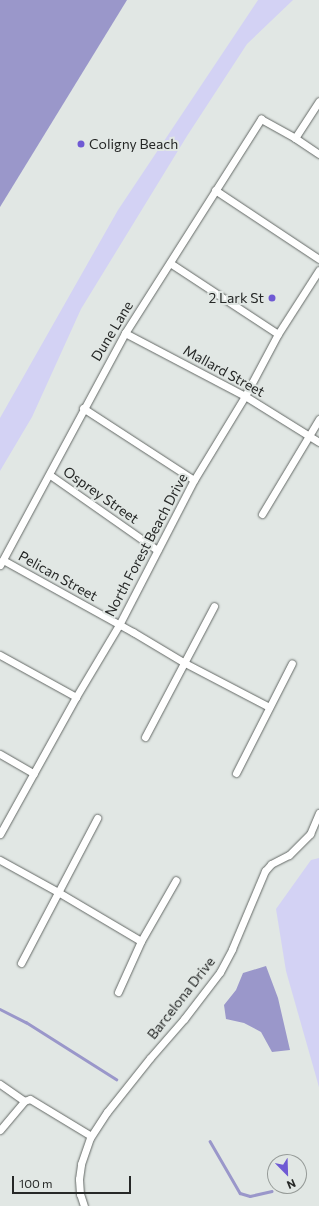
<!DOCTYPE html>
<html>
<head>
<meta charset="utf-8">
<style>
  body { margin:0 }
  #map { position:relative; width:319px; height:1206px; overflow:hidden; background:#e1e7e4; font-family:Commissioner,sans-serif }
  div>[style] { position:absolute }
  .green>* { inset:0; background:#d3d2f4 }
  .water>* { inset:0; background:#9a97ca }
  .stream>* { height:2.5px; margin:-1.25px; padding:0 1.25px; transform-origin:1.25px; border-radius:1.25px; background:#9a97ca }
  .roads { filter:drop-shadow(0 0 1px #646966) drop-shadow(0 0 1px #646966) }
  .street>* { height:7px; margin:-3.5px; padding:0 3.5px; transform-origin:3.5px; border-radius:3.5px; background:#fff }
  .dots>* { width:11px; height:11px; translate:-50% -50%; box-sizing:border-box; border:2px solid #e1e7e4; border-radius:50% }
  span { translate:-50% -50%; white-space:nowrap; text-align:center; line-height:1.15; -webkit-text-stroke:4px #e1e7e4; paint-order:stroke }
  .poi-label { font-size:14px; color:#262827 }
  .left { translate:0 -50%; text-align:left }
  .right { translate:-100% -50%; text-align:right }
  .street-label { font-size:14px; color:#262827 }
  .north { position:absolute; left:267px; top:1154px; width:40px; height:40px; box-sizing:border-box; background:#e1e7e4; border:1px solid #969b98; border-radius:50%; rotate:157deg; font-size:11px; font-weight:700; line-height:16px; text-align:center; color:#262827 }
  .north::after { content:''; display:block; margin:auto; width:14px; height:18px; background:#6f5ad4; clip-path:polygon(50% 0,100% 100%,50% 72%,0 100%) }
  .scale { position:absolute; left:12px; top:1176px; width:119px; height:18px; box-sizing:border-box; border:2px solid #262827; border-top:0; padding-left:5px; font-size:12px; line-height:14px; white-space:nowrap; color:#262827; -webkit-text-stroke:3px #e1e7e4; paint-order:stroke }
</style>
</head>
<body>
<div id="map">
  <div class="green">
    <i style="clip-path:polygon(258px 0,293px 0,247px 44px,187px 136px,81px 309px,32px 417px,0 471px,0 418px,118px 210px)"></i>
    <i style="clip-path:polygon(319px 858px,319px 1087px,286px 971px,276px 909px,311px 860px)"></i>
  </div>
  <div class="water">
    <i style="clip-path:polygon(0 0,127px 0,0 207px)"></i>
    <i style="clip-path:polygon(266px 966px,278px 998px,290px 1050px,272px 1052px,261px 1032px,244px 1023px,226px 1019px,224px 1005px,236px 990px,243px 973px)"></i>
  </div>
  <div class="stream">
    <i style="left:0;top:1009px;width:29px;rotate:27deg"></i>
    <i style="left:26px;top:1022px;width:107px;rotate:32.3deg"></i>
    <i style="left:210px;top:1141px;width:60px;rotate:60deg"></i>
    <i style="left:240px;top:1193px;width:10px;rotate:17deg"></i>
    <i style="left:250px;top:1196px;width:22px;rotate:-13deg"></i>
  </div>
  <div class="roads">
    <div class="street">
      <i style="left:295px;top:138px;width:44px;rotate:-57deg"></i>
      <i style="left:215px;top:190px;width:125px;rotate:33.6deg"></i>
      <i style="left:170px;top:263px;width:129px;rotate:33.3deg"></i>
      <i style="left:125px;top:333px;width:136px;rotate:27.7deg"></i>
      <i style="left:245px;top:396px;width:87px;rotate:31.9deg"></i>
      <i style="left:83px;top:408px;width:132px;rotate:33deg"></i>
      <i style="left:50px;top:475px;width:131px;rotate:35deg"></i>
      <i style="left:262px;top:514px;width:111px;rotate:-59deg"></i>
      <i style="left:3px;top:560px;width:149px;rotate:29deg"></i>
      <i style="left:133px;top:632px;width:58px;rotate:31deg"></i>
      <i style="left:183px;top:662px;width:97px;rotate:27.6deg"></i>
      <i style="left:0;top:565px;width:264px;rotate:-61.7deg"></i>
      <i style="left:125px;top:333px;width:254px;rotate:-57.6deg"></i>
      <i style="left:261px;top:119px;width:39px;rotate:29deg"></i>
      <i style="left:295px;top:138px;width:29px;rotate:34deg"></i>
      <i style="left:0;top:655px;width:87px;rotate:28.9deg"></i>
      <i style="left:145px;top:737px;width:148px;rotate:-62.2deg"></i>
      <i style="left:0;top:754px;width:39px;rotate:30deg"></i>
      <i style="left:236px;top:773px;width:123px;rotate:-63deg"></i>
      <i style="left:0;top:834px;width:157px;rotate:-61deg"></i>
      <i style="left:76px;top:697px;width:84px;rotate:-59.2deg"></i>
      <i style="left:119px;top:625px;width:163px;rotate:-62.7deg"></i>
      <i style="left:194px;top:480px;width:98px;rotate:-58.7deg"></i>
      <i style="left:245px;top:396px;width:70px;rotate:-62deg"></i>
      <i style="left:278px;top:334px;width:76px;rotate:-57.4deg"></i>
      <i style="left:0;top:860px;width:66px;rotate:28.9deg"></i>
      <i style="left:58px;top:892px;width:96px;rotate:30.6deg"></i>
      <i style="left:21px;top:963px;width:164px;rotate:-62.3deg"></i>
      <i style="left:118px;top:992px;width:56px;rotate:-65.7deg"></i>
      <i style="left:141px;top:941px;width:70px;rotate:-60.2deg"></i>
      <i style="left:0;top:1084px;width:29px;rotate:35deg"></i>
      <i style="left:0;top:1130px;width:38px;rotate:-50deg"></i>
      <i style="left:24px;top:1101px;width:6px;rotate:-18deg"></i>
      <i style="left:30px;top:1099px;width:71px;rotate:31.2deg"></i>
      <i style="left:84px;top:1206px;width:13px;rotate:-108deg"></i>
      <i style="left:80px;top:1194px;width:15px;rotate:-94deg"></i>
      <i style="left:79px;top:1179px;width:15px;rotate:-82deg"></i>
      <i style="left:81px;top:1164px;width:28px;rotate:-71deg"></i>
      <i style="left:90px;top:1138px;width:31px;rotate:-57deg"></i>
      <i style="left:107px;top:1112px;width:69px;rotate:-51.5deg"></i>
      <i style="left:150px;top:1058px;width:52px;rotate:-48.9deg"></i>
      <i style="left:184px;top:1019px;width:59px;rotate:-52.5deg"></i>
      <i style="left:220px;top:972px;width:26px;rotate:-62deg"></i>
      <i style="left:232px;top:949px;width:85px;rotate:-67.1deg"></i>
      <i style="left:265px;top:871px;width:9px;rotate:-49deg"></i>
      <i style="left:271px;top:864px;width:20px;rotate:-27deg"></i>
      <i style="left:289px;top:855px;width:30px;rotate:-45deg"></i>
      <i style="left:310px;top:834px;width:23px;rotate:-67deg"></i>
    </div>
  </div>
  <div class="dots">
    <i style="left:81px;top:144px;background:#6f5ad4"></i>
    <i style="left:272px;top:298px;background:#6f5ad4"></i>
  </div>
  <div class="poi-label">
    <span class="left" style="left:89px;top:144px">Coligny Beach</span>
    <span class="right" style="left:264px;top:298px">2 Lark St</span>
  </div>
  <div class="street-label">
    <span style="left:112px;top:331px;rotate:-59deg">Dune Lane</span>
    <span style="left:224px;top:371px;rotate:29deg">Mallard Street</span>
    <span style="left:101px;top:495px;rotate:35deg">Osprey Street</span>
    <span style="left:146px;top:545px;rotate:-62deg">North Forest Beach Drive</span>
    <span style="left:58px;top:576px;rotate:29deg">Pelican Street</span>
    <span style="left:181px;top:998px;rotate:-52deg">Barcelona Drive</span>
  </div>
  <div class="north">N</div>
  <div class="scale">100 m</div>
</div>
</body>
</html>
